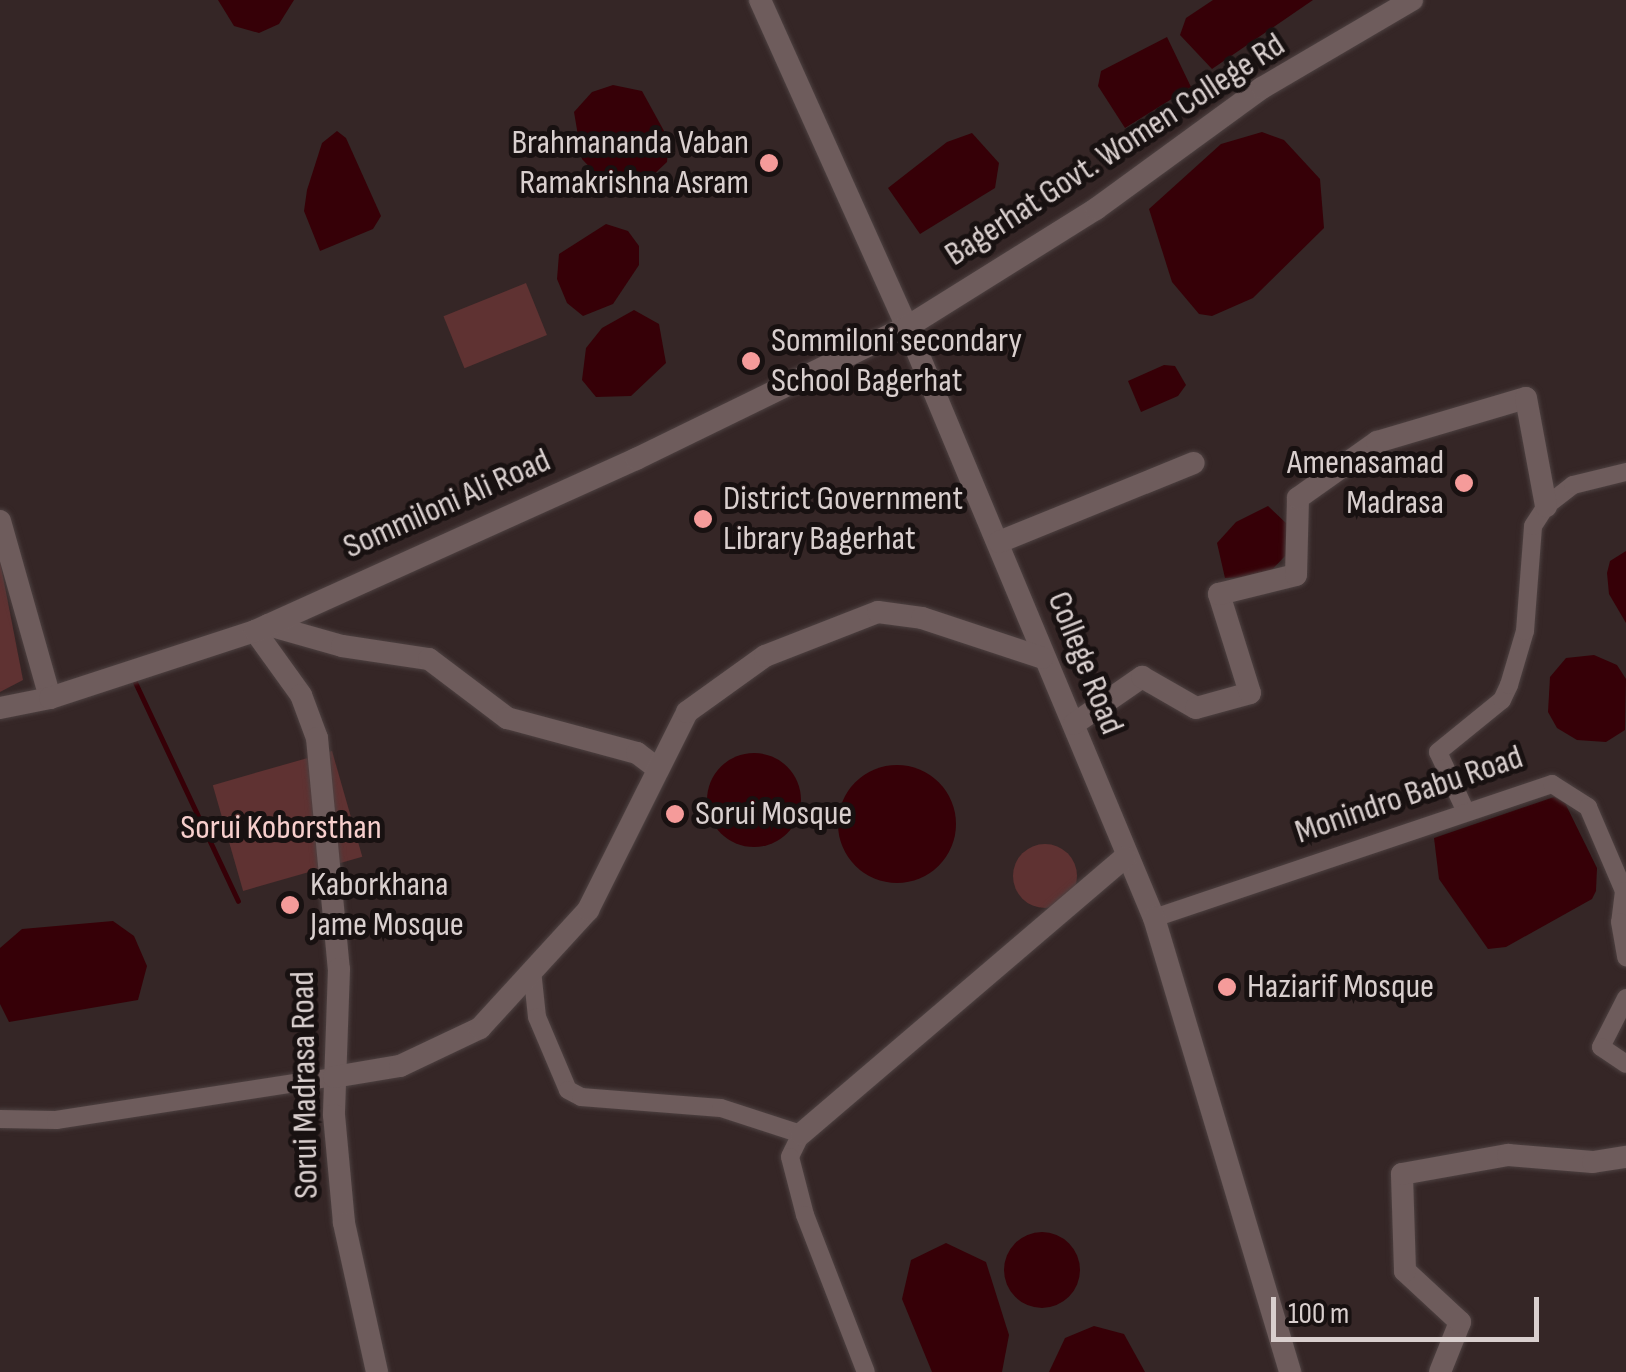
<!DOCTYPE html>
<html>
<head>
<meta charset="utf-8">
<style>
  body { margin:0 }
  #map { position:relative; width:1626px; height:1372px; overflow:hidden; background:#352626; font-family:"Sofia Sans Condensed",sans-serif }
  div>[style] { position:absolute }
  .green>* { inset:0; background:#5f3232; transform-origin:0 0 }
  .round { border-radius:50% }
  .water>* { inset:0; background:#360007 }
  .stream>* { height:5px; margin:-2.5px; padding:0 2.5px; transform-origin:2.5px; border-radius:2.5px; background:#360007 }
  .roads { filter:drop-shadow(0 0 2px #4d4141) drop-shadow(0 0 2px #4d4141) }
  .minor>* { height:18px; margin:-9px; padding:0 9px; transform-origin:9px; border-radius:9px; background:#6e5c5c }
  .tertiary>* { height:22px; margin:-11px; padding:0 11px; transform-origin:11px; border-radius:11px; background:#6e5c5c }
  .dots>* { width:28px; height:28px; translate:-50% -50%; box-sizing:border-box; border:5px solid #181111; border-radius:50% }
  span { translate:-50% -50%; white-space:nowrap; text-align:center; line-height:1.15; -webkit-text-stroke:10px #181111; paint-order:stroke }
  .poi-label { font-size:35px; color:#d9cfce }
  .right { translate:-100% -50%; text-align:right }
  .left { translate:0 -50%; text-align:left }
  .street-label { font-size:35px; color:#d9cfce }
  .park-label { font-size:35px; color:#f7cfcd }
  .scale { position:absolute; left:1271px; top:1297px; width:268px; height:45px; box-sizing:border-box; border:5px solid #d9cfce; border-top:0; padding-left:12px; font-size:30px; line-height:35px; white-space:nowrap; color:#d9cfce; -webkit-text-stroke:8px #181111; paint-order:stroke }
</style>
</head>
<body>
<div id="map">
  <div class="green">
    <i style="left:526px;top:283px;width:56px;height:89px;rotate:68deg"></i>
    <i style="clip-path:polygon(0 561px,23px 680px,0 692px)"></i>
    <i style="left:332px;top:751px;width:110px;height:124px;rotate:74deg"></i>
    <i class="round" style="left:1013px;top:844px;width:64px;height:64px"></i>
  </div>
  <div class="water">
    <i style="clip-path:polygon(218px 0,294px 0,279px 24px,259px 33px,234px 26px)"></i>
    <i style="clip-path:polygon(1213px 0,1313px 0,1212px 69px,1180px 35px,1186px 18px)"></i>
    <i style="clip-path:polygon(1167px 37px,1191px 87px,1125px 128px,1098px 86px,1101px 71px)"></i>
    <i style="clip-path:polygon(613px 85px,642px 91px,669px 140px,667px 162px,649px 179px,621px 185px,598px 176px,582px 159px,574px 112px,592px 92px)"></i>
    <i style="clip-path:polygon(337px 131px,346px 138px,381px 216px,373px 229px,320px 251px,304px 211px,307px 190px,322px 143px)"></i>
    <i style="clip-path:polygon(1262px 132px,1284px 140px,1320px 179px,1324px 228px,1253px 298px,1212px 316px,1199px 314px,1172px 282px,1149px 209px,1221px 144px)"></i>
    <i style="clip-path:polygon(972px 133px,999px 163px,995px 188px,920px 234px,888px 188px,947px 142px)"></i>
    <i style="clip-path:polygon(606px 224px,628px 231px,639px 246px,639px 265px,613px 304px,583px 316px,567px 303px,557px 279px,559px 254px)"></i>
    <i style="clip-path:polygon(634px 310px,659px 324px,666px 363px,631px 396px,596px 397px,582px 380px,586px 348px,602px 328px)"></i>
    <i style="clip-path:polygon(1164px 365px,1175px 366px,1186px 385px,1178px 396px,1141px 412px,1128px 381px)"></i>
    <i style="clip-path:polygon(1268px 506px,1287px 524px,1287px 554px,1266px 576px,1225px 578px,1217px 543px,1236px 522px)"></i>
    <i style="clip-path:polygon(1626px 551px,1626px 623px,1609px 594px,1607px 573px,1610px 561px)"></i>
    <i style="clip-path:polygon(1594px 655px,1617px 665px,1626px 679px,1625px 730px,1606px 742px,1577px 740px,1557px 728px,1548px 712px,1550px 677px,1566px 658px)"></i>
    <i class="round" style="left:707px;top:753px;width:94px;height:94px"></i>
    <i class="round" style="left:838px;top:765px;width:118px;height:118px"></i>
    <i style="clip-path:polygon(1554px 797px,1565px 803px,1597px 868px,1596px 891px,1592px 899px,1506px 947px,1488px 949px,1439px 879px,1434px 838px)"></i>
    <i style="clip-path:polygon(113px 921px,134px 936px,147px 966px,138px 1000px,9px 1022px,0 1004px,0 948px,22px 929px)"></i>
    <i class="round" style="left:1004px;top:1232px;width:76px;height:76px"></i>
    <i style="clip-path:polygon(946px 1243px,986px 1262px,1009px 1335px,1002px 1372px,932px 1372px,902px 1299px,911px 1260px)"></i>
    <i style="clip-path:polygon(1094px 1326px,1124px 1334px,1145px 1372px,1049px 1372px,1065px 1338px)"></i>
  </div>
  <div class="stream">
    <i style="left:134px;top:680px;width:244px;rotate:64.8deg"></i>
  </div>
  <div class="roads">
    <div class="minor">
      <i style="left:1466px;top:812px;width:66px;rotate:-115deg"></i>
      <i style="left:1438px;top:752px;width:82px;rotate:-39.1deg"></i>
      <i style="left:1502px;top:700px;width:17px;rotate:-65deg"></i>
      <i style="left:1509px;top:685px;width:56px;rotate:-73.5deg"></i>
      <i style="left:1525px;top:631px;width:105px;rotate:-85.6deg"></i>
      <i style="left:1533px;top:526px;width:24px;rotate:-57deg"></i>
      <i style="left:1546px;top:506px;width:34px;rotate:-38deg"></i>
      <i style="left:1573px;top:485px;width:55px;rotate:-13.8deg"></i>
      <i style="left:1154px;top:918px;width:420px;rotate:-18.6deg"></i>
      <i style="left:1552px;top:784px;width:43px;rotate:32.6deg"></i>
      <i style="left:1588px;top:807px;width:91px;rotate:66.8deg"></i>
      <i style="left:1624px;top:891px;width:31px;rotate:97deg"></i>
      <i style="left:1620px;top:922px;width:36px;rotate:80deg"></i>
      <i style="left:532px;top:970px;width:47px;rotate:83.9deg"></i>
      <i style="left:537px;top:1017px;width:79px;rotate:67deg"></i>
      <i style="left:568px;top:1090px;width:15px;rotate:28deg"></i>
      <i style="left:581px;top:1097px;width:140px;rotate:4.5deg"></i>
      <i style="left:721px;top:1108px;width:84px;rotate:18deg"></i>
      <i style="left:801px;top:1134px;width:25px;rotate:116deg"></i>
      <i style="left:790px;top:1157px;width:60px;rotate:75.5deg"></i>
      <i style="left:805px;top:1215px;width:168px;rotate:68.8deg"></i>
      <i style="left:1626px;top:998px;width:55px;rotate:117deg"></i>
      <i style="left:1601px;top:1047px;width:30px;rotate:34deg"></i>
      <i style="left:0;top:1119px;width:56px;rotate:1deg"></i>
      <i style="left:56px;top:1120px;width:281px;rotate:-8.8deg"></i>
    </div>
    <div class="tertiary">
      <i style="left:760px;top:0;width:359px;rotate:65.8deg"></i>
      <i style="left:907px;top:327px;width:641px;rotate:67.32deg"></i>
      <i style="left:1154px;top:918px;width:474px;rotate:73.3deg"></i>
      <i style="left:0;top:521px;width:184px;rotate:74.2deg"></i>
      <i style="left:999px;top:542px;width:210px;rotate:-22.1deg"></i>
      <i style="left:268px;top:625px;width:77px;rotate:15.8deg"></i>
      <i style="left:342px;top:646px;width:88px;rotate:8.5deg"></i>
      <i style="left:429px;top:659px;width:98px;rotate:37.1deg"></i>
      <i style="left:507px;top:718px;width:135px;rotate:15.1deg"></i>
      <i style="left:637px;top:753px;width:26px;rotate:37deg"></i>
      <i style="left:255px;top:631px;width:79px;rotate:54.3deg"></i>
      <i style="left:301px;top:695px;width:46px;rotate:69.6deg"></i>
      <i style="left:317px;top:738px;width:232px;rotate:84.6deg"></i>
      <i style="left:339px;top:969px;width:146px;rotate:92deg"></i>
      <i style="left:334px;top:1115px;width:108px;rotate:84.7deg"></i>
      <i style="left:344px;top:1223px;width:153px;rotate:77.5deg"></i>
      <i style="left:0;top:708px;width:51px;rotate:-11.3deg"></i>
      <i style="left:50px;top:698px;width:216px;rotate:-18.1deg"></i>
      <i style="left:255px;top:631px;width:418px;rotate:-24.3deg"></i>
      <i style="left:636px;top:459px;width:301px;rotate:-26deg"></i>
      <i style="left:907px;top:327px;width:223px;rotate:-32deg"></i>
      <i style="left:1096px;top:209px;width:205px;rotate:-36.1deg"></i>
      <i style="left:1262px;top:88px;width:174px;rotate:-30.4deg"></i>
      <i style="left:1074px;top:724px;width:83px;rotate:-34.7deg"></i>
      <i style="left:1142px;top:677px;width:62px;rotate:29.9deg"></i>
      <i style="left:1196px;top:708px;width:56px;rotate:-15.5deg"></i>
      <i style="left:1250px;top:693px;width:104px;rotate:-107.4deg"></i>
      <i style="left:1219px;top:594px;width:79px;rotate:-13.9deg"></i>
      <i style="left:1296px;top:575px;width:77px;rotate:-88.5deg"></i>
      <i style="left:1298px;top:498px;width:97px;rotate:-35.3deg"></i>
      <i style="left:1377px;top:442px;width:155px;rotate:-16.5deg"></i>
      <i style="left:1526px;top:398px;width:110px;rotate:79.5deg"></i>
      <i style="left:334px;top:1077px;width:67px;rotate:-9.5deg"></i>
      <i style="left:400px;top:1066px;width:89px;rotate:-25.4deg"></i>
      <i style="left:480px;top:1028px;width:160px;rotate:-47.5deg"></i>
      <i style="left:588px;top:910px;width:221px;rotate:-63.4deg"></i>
      <i style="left:687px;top:712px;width:96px;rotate:-35.7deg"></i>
      <i style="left:765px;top:656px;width:121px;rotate:-21.3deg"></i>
      <i style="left:878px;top:612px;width:44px;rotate:7.8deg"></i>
      <i style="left:922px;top:618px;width:127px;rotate:18.3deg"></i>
      <i style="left:801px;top:1134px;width:426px;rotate:-40.5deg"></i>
      <i style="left:1440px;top:1372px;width:54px;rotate:-68.2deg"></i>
      <i style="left:1460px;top:1322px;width:75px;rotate:-137.2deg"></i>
      <i style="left:1405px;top:1271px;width:97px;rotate:-91.8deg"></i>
      <i style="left:1402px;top:1174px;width:108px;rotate:-10.2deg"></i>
      <i style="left:1508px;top:1155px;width:85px;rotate:4.7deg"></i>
      <i style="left:1593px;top:1162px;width:33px;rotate:-9deg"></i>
    </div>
  </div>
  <div class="dots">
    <i style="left:769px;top:163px;background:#f59b9a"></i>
    <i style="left:751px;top:361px;background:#f59b9a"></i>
    <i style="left:1464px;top:483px;background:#f59b9a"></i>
    <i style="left:703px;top:519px;background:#f59b9a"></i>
    <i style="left:675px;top:814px;background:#f59b9a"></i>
    <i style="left:290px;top:905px;background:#f59b9a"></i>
    <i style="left:1227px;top:987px;background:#f59b9a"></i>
  </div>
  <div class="poi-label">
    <span class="right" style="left:749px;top:163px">Brahmananda Vaban<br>Ramakrishna Asram</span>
    <span class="left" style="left:771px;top:361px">Sommiloni secondary<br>School Bagerhat</span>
    <span class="right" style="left:1444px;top:483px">Amenasamad<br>Madrasa</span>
    <span class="left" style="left:723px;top:519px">District Government<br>Library Bagerhat</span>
    <span class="left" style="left:695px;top:814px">Sorui Mosque</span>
    <span class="left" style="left:310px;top:905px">Kaborkhana<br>Jame Mosque</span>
    <span class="left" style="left:1247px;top:987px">Haziarif Mosque</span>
  </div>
  <div class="street-label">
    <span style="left:1115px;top:150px;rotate:-33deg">Bagerhat Govt. Women College Rd</span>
    <span style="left:447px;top:504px;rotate:-24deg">Sommiloni Ali Road</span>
    <span style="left:1085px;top:663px;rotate:68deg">College Road</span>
    <span style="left:1409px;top:795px;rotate:-19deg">Monindro Babu Road</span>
    <span style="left:305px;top:1085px;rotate:-91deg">Sorui Madrasa Road</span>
  </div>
  <div class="park-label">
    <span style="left:281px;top:828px">Sorui Koborsthan</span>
  </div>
  <div class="scale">100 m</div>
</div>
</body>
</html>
